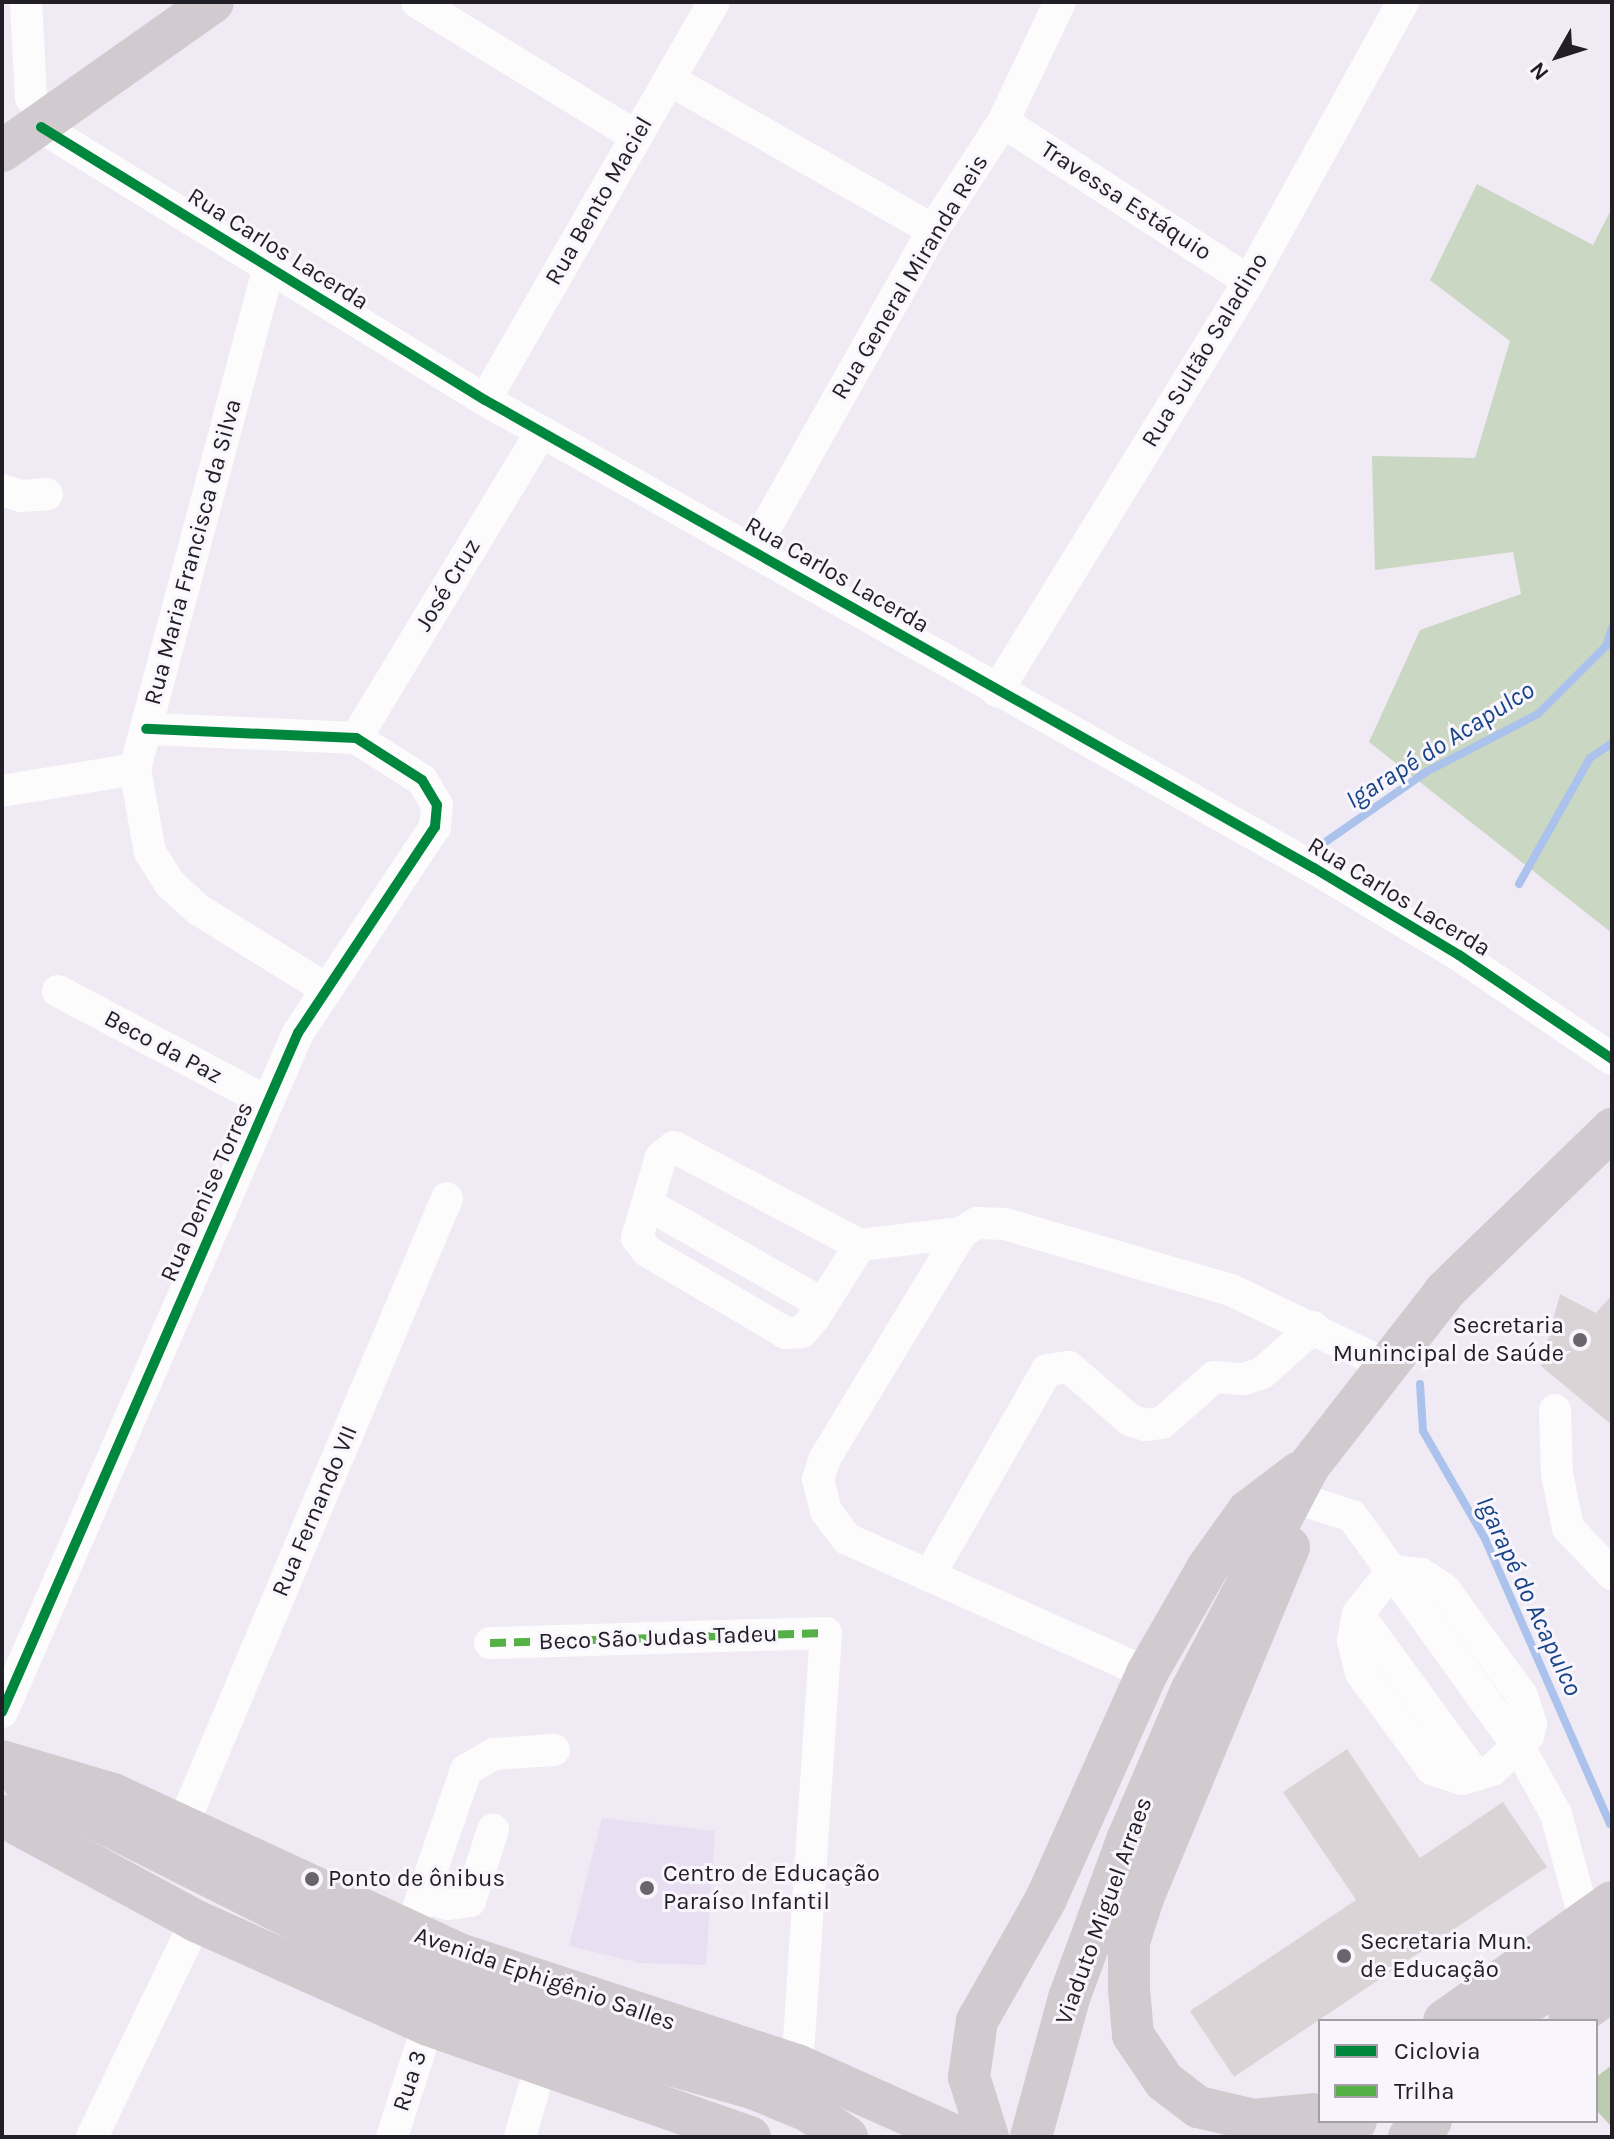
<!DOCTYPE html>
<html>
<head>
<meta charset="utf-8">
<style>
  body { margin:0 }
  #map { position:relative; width:1614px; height:2139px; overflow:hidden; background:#efeaf4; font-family:Karla,sans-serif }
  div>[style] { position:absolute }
  .built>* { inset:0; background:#e8e0f2 }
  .green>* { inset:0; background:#cad7c2 }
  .forest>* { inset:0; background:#bbccb0 }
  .stream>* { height:8px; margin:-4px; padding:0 4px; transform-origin:4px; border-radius:4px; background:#aac2ec }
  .building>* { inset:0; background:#dbd4d7 }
  .minor>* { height:32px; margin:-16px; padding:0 16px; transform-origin:16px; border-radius:16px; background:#fdfcfd }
  .major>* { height:42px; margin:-21px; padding:0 21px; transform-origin:21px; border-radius:21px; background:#d1cace }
  .quiet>* { height:8px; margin-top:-4px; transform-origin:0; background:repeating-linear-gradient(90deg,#55b145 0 16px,transparent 0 24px) }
  .cycleway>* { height:10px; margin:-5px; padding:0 5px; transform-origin:5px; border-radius:5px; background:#00873e }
  .dots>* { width:22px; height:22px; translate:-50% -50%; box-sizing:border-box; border:4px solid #f9f5fd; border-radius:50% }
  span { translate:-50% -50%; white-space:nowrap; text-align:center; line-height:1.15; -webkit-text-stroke:6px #f9f5fd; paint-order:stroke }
  .street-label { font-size:24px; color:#211e25 }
  .poi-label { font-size:24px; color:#211e25 }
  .right { translate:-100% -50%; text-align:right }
  .left { translate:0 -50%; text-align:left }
  .water-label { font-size:26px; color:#174486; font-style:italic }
  .frame { position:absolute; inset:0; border:4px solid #211e25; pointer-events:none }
  .legend { position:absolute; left:1318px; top:2019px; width:280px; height:104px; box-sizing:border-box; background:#f9f5fd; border:2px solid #a39fa7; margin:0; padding:10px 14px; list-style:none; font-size:24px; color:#211e25 }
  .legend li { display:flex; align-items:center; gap:16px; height:40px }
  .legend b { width:40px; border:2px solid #a39fa7 }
  .north { position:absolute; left:1518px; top:16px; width:80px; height:80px; -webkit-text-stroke:6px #f9f5fd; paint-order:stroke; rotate:231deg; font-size:22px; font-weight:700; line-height:32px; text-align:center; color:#211e25 }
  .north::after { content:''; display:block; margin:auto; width:28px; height:36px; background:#211e25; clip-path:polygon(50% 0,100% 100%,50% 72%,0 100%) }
</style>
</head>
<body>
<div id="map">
  <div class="built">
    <i style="clip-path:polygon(602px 1818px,715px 1831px,706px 1965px,640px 1963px,569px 1946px)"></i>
  </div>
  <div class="green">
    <i style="clip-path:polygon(1477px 184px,1593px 245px,1612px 208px,1612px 933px,1369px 742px,1420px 630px,1521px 594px,1513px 552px,1375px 570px,1372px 456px,1475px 458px,1510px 341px,1430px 280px)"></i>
  </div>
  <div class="forest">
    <i style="clip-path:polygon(1612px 2065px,1612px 2127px,1596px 2110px,1596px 2077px)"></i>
  </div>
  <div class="stream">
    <i style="left:1311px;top:852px;width:140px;rotate:-34.8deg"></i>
    <i style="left:1426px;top:772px;width:126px;rotate:-27.4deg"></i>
    <i style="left:1538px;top:714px;width:96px;rotate:-45deg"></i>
    <i style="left:1606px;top:646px;width:20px;rotate:-72deg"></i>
    <i style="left:1519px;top:884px;width:145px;rotate:-60.6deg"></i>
    <i style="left:1590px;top:758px;width:27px;rotate:-34deg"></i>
    <i style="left:1420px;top:1384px;width:47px;rotate:86.3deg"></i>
    <i style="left:1423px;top:1431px;width:125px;rotate:60.1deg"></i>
    <i style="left:1485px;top:1539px;width:311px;rotate:66.3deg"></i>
  </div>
  <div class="building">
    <i style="clip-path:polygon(1560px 1294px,1596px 1313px,1612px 1295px,1612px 1425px,1541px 1366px)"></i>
    <i style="clip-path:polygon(1347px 1749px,1420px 1858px,1503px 1802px,1547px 1867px,1234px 2077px,1190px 2011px,1356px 1900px,1283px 1792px)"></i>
  </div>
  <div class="minor">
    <i style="left:26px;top:2px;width:96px;rotate:87deg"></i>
    <i style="left:417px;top:2px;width:257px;rotate:31.5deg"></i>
    <i style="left:670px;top:80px;width:303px;rotate:29.7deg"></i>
    <i style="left:1003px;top:122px;width:293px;rotate:32.9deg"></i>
    <i style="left:41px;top:127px;width:521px;rotate:31.59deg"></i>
    <i style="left:485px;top:400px;width:952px;rotate:29.45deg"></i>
    <i style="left:1314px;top:868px;width:169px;rotate:31deg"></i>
    <i style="left:1459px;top:955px;width:185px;rotate:34.2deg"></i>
    <i style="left:269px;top:267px;width:520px;rotate:104.95deg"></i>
    <i style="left:135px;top:769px;width:84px;rotate:79.8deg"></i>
    <i style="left:150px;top:852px;width:38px;rotate:58deg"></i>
    <i style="left:170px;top:884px;width:39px;rotate:42deg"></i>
    <i style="left:199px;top:910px;width:148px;rotate:31.8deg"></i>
    <i style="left:485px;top:400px;width:459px;rotate:-60.1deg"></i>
    <i style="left:2px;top:490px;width:20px;rotate:18deg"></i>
    <i style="left:21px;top:496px;width:26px;rotate:-4deg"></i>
    <i style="left:754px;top:548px;width:365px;rotate:-60.6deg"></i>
    <i style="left:933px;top:230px;width:129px;rotate:-57.1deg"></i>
    <i style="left:1003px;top:122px;width:133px;rotate:-64.6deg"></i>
    <i style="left:997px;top:691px;width:481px;rotate:-58.4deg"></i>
    <i style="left:1249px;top:281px;width:319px;rotate:-61.1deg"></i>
    <i style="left:356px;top:738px;width:358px;rotate:-58.8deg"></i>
    <i style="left:2px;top:791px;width:135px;rotate:-9.4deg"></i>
    <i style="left:58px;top:991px;width:238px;rotate:27.9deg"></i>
    <i style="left:647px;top:1204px;width:202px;rotate:29.6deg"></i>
    <i style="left:860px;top:1245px;width:86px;rotate:122.2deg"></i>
    <i style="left:814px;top:1318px;width:18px;rotate:131deg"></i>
    <i style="left:802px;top:1332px;width:16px;rotate:176deg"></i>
    <i style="left:786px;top:1333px;width:161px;rotate:-149.5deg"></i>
    <i style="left:647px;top:1251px;width:16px;rotate:-128deg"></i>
    <i style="left:637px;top:1238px;width:84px;rotate:-73.5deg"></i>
    <i style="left:661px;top:1157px;width:16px;rotate:-38deg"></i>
    <i style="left:674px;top:1147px;width:210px;rotate:27.8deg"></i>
    <i style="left:860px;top:1245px;width:102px;rotate:-6.8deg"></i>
    <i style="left:1555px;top:1410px;width:64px;rotate:88.2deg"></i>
    <i style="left:1557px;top:1474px;width:55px;rotate:78.5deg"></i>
    <i style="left:1568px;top:1528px;width:64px;rotate:46.3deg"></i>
    <i style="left:1302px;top:1500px;width:52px;rotate:17.7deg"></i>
    <i style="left:1352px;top:1516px;width:287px;rotate:54.2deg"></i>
    <i style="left:1520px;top:1749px;width:74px;rotate:61deg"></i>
    <i style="left:1556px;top:1814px;width:111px;rotate:74.8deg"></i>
    <i style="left:1392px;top:1571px;width:29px;rotate:6deg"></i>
    <i style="left:1421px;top:1574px;width:27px;rotate:33deg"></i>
    <i style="left:1444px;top:1589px;width:132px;rotate:53.9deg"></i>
    <i style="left:1522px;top:1696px;width:29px;rotate:72deg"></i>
    <i style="left:1531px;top:1724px;width:12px;rotate:104deg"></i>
    <i style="left:1528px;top:1736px;width:50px;rotate:136.6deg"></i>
    <i style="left:1492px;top:1770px;width:31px;rotate:163deg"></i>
    <i style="left:1462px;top:1779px;width:32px;rotate:-162deg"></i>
    <i style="left:1432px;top:1769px;width:119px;rotate:-126.5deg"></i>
    <i style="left:1361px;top:1673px;width:33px;rotate:-104deg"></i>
    <i style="left:1353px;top:1641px;width:27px;rotate:-80deg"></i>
    <i style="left:1358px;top:1614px;width:55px;rotate:-51.7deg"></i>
    <i style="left:929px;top:1576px;width:237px;rotate:-60.2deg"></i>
    <i style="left:1047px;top:1370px;width:22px;rotate:-8deg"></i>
    <i style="left:1069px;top:1367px;width:81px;rotate:41deg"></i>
    <i style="left:1130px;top:1420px;width:16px;rotate:18deg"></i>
    <i style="left:1145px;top:1425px;width:17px;rotate:-7deg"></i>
    <i style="left:1162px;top:1423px;width:69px;rotate:-41.5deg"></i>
    <i style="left:1214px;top:1377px;width:30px;rotate:4deg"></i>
    <i style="left:1244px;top:1379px;width:19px;rotate:-18deg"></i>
    <i style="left:1262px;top:1373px;width:69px;rotate:-41.5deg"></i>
    <i style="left:1358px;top:1614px;width:200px;rotate:53.9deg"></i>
    <i style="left:490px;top:1643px;width:336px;rotate:-1.7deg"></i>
    <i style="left:826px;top:1633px;width:433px;rotate:93.8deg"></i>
    <i style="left:1147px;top:1673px;width:329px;rotate:-155.9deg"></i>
    <i style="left:847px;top:1539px;width:35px;rotate:-127deg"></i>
    <i style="left:826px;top:1511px;width:33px;rotate:-104deg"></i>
    <i style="left:818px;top:1479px;width:22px;rotate:-72deg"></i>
    <i style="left:825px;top:1458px;width:263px;rotate:-58.8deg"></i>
    <i style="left:961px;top:1233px;width:19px;rotate:-32deg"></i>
    <i style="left:977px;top:1223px;width:28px;rotate:2deg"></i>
    <i style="left:1005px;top:1224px;width:235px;rotate:16.3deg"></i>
    <i style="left:1231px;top:1290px;width:171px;rotate:25.7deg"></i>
    <i style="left:2px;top:1712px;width:741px;rotate:-66.45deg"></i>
    <i style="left:298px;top:1033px;width:247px;rotate:-56.4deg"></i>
    <i style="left:435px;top:827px;width:22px;rotate:-85deg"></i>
    <i style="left:437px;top:805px;width:29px;rotate:-121deg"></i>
    <i style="left:422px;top:780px;width:78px;rotate:-147.5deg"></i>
    <i style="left:356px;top:738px;width:210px;rotate:-177.5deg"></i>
    <i style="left:183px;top:1824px;width:679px;rotate:-67.13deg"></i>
    <i style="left:426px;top:1896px;width:22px;rotate:21deg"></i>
    <i style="left:447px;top:1904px;width:23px;rotate:-7deg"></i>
    <i style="left:470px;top:1901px;width:75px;rotate:-72.1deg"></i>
    <i style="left:410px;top:1932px;width:171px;rotate:-70.9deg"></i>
    <i style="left:466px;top:1770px;width:32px;rotate:-30deg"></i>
    <i style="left:494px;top:1754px;width:60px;rotate:-3.8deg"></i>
    <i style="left:92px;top:2137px;width:240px;rotate:-64.3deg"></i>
    <i style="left:392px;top:2137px;width:118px;rotate:-72.2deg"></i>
    <i style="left:520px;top:2137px;width:72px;rotate:-73.8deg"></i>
  </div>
  <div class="major">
    <i style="left:2px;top:151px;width:258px;rotate:-35.2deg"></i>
    <i style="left:1289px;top:1547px;width:380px;rotate:112.6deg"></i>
    <i style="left:1143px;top:1898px;width:46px;rotate:107.7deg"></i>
    <i style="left:1129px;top:1942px;width:47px;rotate:90deg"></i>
    <i style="left:1129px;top:1989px;width:46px;rotate:85deg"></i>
    <i style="left:1133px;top:2035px;width:55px;rotate:56deg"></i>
    <i style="left:1164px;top:2081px;width:43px;rotate:37.4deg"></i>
    <i style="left:1198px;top:2107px;width:57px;rotate:13.1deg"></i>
    <i style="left:1254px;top:2120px;width:59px;rotate:-5.8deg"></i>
    <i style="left:2px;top:1761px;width:116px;rotate:16.6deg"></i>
    <i style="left:113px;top:1794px;width:384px;rotate:24.8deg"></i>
    <i style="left:462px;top:1955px;width:353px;rotate:18.2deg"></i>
    <i style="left:797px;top:2065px;width:176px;rotate:24.1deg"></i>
    <i style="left:24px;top:1783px;width:356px;rotate:26.7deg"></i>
    <i style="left:342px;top:1943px;width:142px;rotate:23.1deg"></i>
    <i style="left:473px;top:1999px;width:154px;rotate:19.4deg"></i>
    <i style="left:618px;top:2050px;width:142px;rotate:15.9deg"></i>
    <i style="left:755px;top:2089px;width:57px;rotate:22.5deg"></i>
    <i style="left:808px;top:2111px;width:47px;rotate:33.7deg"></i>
    <i style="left:2px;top:1816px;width:221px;rotate:28.4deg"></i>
    <i style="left:196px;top:1921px;width:254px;rotate:24.1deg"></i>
    <i style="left:428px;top:2025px;width:341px;rotate:19.2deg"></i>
    <i style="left:1444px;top:2021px;width:206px;rotate:-35.3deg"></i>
    <i style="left:1501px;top:2021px;width:133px;rotate:-33.7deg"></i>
    <i style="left:1569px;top:2021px;width:53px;rotate:-35.8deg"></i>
    <i style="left:988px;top:2137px;width:63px;rotate:-107.6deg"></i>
    <i style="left:969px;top:2077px;width:57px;rotate:-81.9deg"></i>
    <i style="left:977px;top:2021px;width:140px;rotate:-60.5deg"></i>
    <i style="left:1046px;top:1899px;width:248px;rotate:-65.9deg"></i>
    <i style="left:1147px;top:1673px;width:122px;rotate:-60.1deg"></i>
    <i style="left:1208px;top:1567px;width:69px;rotate:-54.5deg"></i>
    <i style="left:1248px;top:1511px;width:63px;rotate:-37.2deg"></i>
    <i style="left:1031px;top:2137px;width:144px;rotate:-74.7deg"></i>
    <i style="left:1069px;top:1998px;width:171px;rotate:-69.8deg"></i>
    <i style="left:1128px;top:1838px;width:160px;rotate:-66.8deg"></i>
    <i style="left:1191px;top:1691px;width:254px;rotate:-62.3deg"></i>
    <i style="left:1309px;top:1466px;width:222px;rotate:-52.1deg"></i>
    <i style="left:1445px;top:1291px;width:233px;rotate:-44.1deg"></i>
    <i style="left:1333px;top:2137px;width:28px;rotate:-35deg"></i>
    <i style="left:1409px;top:2137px;width:27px;rotate:-36deg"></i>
  </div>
  <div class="quiet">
    <i style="left:490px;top:1643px;width:336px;rotate:-1.7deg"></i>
  </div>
  <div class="cycleway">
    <i style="left:41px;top:127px;width:521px;rotate:31.59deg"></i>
    <i style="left:485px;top:400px;width:952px;rotate:29.45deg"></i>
    <i style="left:1314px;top:868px;width:169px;rotate:31deg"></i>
    <i style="left:1459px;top:955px;width:185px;rotate:34.2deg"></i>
    <i style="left:2px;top:1712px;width:741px;rotate:-66.45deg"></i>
    <i style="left:298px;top:1033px;width:247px;rotate:-56.4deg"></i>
    <i style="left:435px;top:827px;width:22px;rotate:-85deg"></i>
    <i style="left:437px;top:805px;width:29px;rotate:-121deg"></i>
    <i style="left:422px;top:780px;width:78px;rotate:-147.5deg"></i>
    <i style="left:356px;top:738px;width:210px;rotate:-177.5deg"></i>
  </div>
  <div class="dots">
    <i style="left:1580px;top:1340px;background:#69656d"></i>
    <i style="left:312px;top:1879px;background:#69656d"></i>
    <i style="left:647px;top:1888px;background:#69656d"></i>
    <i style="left:1344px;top:1956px;background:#69656d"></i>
  </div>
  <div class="street-label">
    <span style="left:599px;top:201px;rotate:-60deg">Rua Bento Maciel</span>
    <span style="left:1126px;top:201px;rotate:33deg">Travessa Estáquio</span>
    <span style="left:278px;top:249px;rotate:32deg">Rua Carlos Lacerda</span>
    <span style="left:910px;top:277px;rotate:-59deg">Rua General Miranda Reis</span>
    <span style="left:1205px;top:350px;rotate:-59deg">Rua Sultão Saladino</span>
    <span style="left:193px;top:552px;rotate:-75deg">Rua Maria Francisca da Silva</span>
    <span style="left:837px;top:575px;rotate:30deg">Rua Carlos Lacerda</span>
    <span style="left:448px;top:585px;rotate:-59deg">José Cruz</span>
    <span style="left:1399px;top:897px;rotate:31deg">Rua Carlos Lacerda</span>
    <span style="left:163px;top:1047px;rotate:28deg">Beco da Paz</span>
    <span style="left:207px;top:1192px;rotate:-66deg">Rua Denise Torres</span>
    <span style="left:315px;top:1511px;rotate:-67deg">Rua Fernando VII</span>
    <span style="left:658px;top:1638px;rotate:-2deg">Beco São Judas Tadeu</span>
    <span style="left:1104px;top:1911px;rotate:-70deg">Viaduto Miguel Arraes</span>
    <span style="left:545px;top:1979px;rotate:19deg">Avenida Ephigênio Salles</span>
    <span style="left:410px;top:2081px;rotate:-72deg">Rua 3</span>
  </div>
  <div class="poi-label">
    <span class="right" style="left:1564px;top:1340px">Secretaria<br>Munincipal de Saúde</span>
    <span class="left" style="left:663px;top:1888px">Centro de Educação<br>Paraíso Infantil</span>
    <span class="left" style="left:328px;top:1879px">Ponto de ônibus</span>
    <span class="left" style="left:1360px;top:1956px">Secretaria Mun.<br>de Educação</span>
  </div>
  <div class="water-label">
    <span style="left:1440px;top:745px;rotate:-32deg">Igarapé do Acapulco</span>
    <span style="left:1529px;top:1596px;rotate:65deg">Igarapé do Acapulco</span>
  </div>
  <div class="frame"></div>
  <ul class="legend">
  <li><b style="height:10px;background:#00873e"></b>Ciclovia</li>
  <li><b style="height:10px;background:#55b145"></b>Trilha</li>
  </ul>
  <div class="north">N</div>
</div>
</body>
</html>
